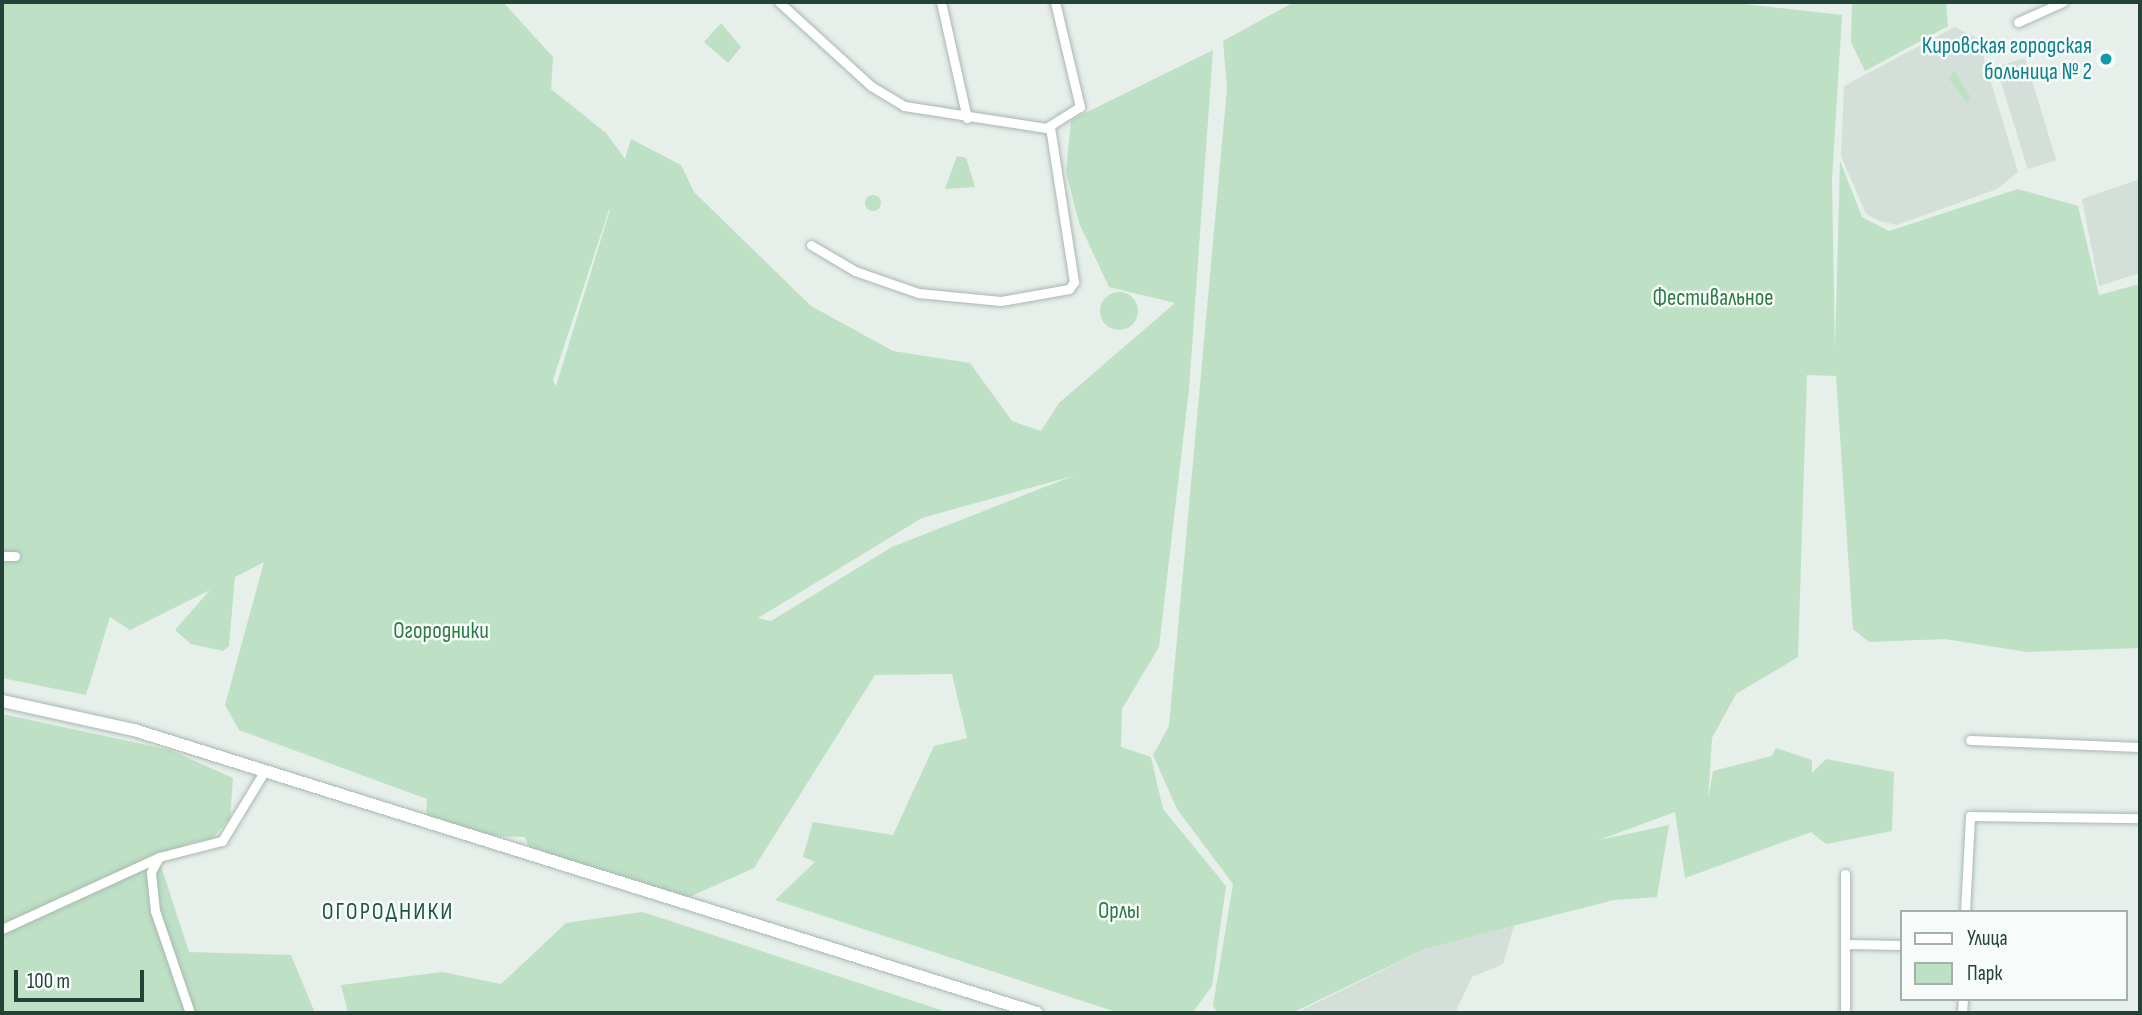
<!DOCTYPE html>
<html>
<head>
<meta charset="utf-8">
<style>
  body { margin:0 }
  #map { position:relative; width:2142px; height:1015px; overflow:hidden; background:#e6efea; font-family:"Sofia Sans Condensed",sans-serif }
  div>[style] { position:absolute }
  .built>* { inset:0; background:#d4dfd9; transform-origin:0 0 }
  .green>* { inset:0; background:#bee0c5 }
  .round { border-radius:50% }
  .roads { filter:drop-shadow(0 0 2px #a8b8b1) drop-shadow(0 0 2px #a8b8b1) }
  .minor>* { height:9px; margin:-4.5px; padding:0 4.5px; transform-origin:4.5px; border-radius:4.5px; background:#fff }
  .secondary>* { height:12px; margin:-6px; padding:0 6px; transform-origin:6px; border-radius:6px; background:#fff }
  .dots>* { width:19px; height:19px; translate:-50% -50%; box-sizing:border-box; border:4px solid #f7fbf9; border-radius:50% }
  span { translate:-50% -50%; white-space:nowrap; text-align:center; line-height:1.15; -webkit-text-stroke:5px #f7fbf9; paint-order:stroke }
  .culture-label { font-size:23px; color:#0d838f }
  .right { translate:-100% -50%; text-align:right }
  .park-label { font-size:23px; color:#2c7b45 }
  .neighbourhood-label { font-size:24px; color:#1e5644; letter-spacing:2px }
  .frame { position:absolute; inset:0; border:4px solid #234238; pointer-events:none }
  .legend { position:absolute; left:1900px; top:910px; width:228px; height:91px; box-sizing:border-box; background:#f7fbf9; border:2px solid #a2b1ac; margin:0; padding:9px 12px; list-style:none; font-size:21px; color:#234238 }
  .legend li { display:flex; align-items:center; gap:14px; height:35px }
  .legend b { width:35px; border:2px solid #a2b1ac }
  .scale { position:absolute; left:14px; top:970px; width:130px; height:32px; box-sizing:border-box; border:4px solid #234238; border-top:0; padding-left:9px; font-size:21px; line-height:24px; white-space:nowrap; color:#234238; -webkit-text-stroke:5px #f7fbf9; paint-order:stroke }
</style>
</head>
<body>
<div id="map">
  <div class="built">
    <i style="clip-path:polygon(1955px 27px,1978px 39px,2018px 172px,1997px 189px,1897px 225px,1879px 221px,1866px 214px,1841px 156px,1844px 86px)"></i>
    <i style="left:2025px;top:58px;width:107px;height:30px;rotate:73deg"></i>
    <i style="clip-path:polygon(2140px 179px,2140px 273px,2099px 286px,2082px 199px)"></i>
    <i style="clip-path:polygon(1515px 922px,1503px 964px,1472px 977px,1455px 1013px,1296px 1013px,1448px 938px)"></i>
  </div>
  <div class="green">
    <i style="clip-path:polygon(evenodd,2px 2px,503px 2px,553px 57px,551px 89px,606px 133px,625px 159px,631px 139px,681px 165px,694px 192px,811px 306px,893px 351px,970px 363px,1012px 421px,1041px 431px,1059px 403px,1175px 303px,1109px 287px,1079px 223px,1066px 172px,1071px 120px,1213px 50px,1189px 389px,1159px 647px,1122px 709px,1121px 747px,1151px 757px,1163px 809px,1226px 886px,1212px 986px,1192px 1013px,1119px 1013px,775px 900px,815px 862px,803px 857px,813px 822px,893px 835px,934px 746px,967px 738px,952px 674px,875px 675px,754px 868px,689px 897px,564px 860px,529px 847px,525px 837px,483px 836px,426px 817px,427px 799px,239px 730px,225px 705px,264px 562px,235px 577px,229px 646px,223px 651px,191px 644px,175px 630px,210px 590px,130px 630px,110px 617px,86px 695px,2px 678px,2px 2px,609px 210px,610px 210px,556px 386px,553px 380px,609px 210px,2px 2px,1073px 476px,892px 547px,771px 621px,758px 618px,922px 518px,1073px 476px)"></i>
    <i style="clip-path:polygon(1294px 2px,1726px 2px,1842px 15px,1832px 180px,1835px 352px,1840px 161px,1862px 217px,1889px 231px,2018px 189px,2078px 206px,2099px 295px,2140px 284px,2140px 648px,2027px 652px,1945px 639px,1869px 642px,1853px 629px,1836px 376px,1807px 375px,1798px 657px,1736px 694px,1712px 738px,1708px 800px,1713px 771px,1772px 756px,1776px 748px,1812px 760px,1812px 773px,1826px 759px,1894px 772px,1892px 831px,1826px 844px,1811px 832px,1685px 878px,1675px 812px,1599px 840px,1669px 825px,1657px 897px,1614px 900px,1427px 948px,1292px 1013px,1218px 1013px,1213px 1006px,1233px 884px,1177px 809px,1153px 755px,1169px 726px,1227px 88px,1223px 41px)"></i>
    <i style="clip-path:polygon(1852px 2px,1946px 2px,1948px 26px,1865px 71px,1851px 42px)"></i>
    <i style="clip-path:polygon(721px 23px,741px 47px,728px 63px,704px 42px)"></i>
    <i style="clip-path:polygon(1954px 70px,1970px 96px,1968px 104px,1949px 79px)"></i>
    <i style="clip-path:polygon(957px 156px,966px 158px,975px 187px,945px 189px)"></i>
    <i class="round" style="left:865px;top:195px;width:16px;height:16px"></i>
    <i class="round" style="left:1100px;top:292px;width:38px;height:38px"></i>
    <i style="clip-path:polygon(2px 714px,170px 750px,233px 778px,230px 818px,212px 839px,189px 843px,160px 863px,189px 952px,291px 955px,315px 1013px,2px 1013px)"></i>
    <i style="clip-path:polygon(642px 912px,655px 916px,950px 1013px,348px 1013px,341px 985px,442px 972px,501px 984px,566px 923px)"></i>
  </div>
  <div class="roads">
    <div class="minor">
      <i style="left:779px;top:2px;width:125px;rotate:42.4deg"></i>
      <i style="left:871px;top:86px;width:39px;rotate:31deg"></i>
      <i style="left:904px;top:106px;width:144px;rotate:8.8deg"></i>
      <i style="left:1046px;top:128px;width:40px;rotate:-32deg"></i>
      <i style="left:1080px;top:107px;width:108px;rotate:-103.4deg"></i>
      <i style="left:941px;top:2px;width:119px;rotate:77.4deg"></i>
      <i style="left:2018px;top:22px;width:49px;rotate:-24deg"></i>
      <i style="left:811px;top:245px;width:51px;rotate:30.6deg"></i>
      <i style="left:855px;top:271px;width:67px;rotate:19.2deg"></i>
      <i style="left:918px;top:293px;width:83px;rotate:5.5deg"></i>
      <i style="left:1001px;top:301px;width:69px;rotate:-10deg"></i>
      <i style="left:1069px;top:289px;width:9px;rotate:-54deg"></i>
      <i style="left:1074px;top:282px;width:157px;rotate:-98.8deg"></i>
      <i style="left:2px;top:556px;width:13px"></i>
      <i style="left:1970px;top:740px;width:170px;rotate:2.4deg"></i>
      <i style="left:1965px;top:912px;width:96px;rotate:-87deg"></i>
      <i style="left:1970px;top:816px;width:170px;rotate:0.7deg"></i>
      <i style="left:2px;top:929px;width:173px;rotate:-24.6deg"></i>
      <i style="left:1846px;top:944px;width:56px;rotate:1deg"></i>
      <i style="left:190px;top:1013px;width:108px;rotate:-108.9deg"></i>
      <i style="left:155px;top:911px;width:39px;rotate:-96deg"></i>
      <i style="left:151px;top:872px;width:17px;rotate:-62deg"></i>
      <i style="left:159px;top:857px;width:65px;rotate:-14.3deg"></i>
      <i style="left:222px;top:841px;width:81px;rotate:-58.7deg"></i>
      <i style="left:1845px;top:1013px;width:139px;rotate:-90deg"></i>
      <i style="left:1962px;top:1013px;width:14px;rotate:-86deg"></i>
    </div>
    <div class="secondary">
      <i style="left:2px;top:701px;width:135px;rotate:12.4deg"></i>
      <i style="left:134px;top:730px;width:946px;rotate:17.4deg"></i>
    </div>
  </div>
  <div class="dots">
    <i style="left:2106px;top:59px;background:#0f9aa8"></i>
  </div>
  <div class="culture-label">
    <span class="right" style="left:2092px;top:59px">Кировская городская<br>больница № 2</span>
  </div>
  <div class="park-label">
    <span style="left:1713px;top:298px">Фестивальное</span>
    <span style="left:441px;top:631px">Огородники</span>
    <span style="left:1119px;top:911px">Орлы</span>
  </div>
  <div class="neighbourhood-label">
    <span style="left:388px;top:912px">ОГОРОДНИКИ</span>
  </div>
  <div class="frame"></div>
  <ul class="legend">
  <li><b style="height:9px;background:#fff"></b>Улица</li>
  <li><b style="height:19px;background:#bee0c5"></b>Парк</li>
  </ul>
  <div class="scale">100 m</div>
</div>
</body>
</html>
